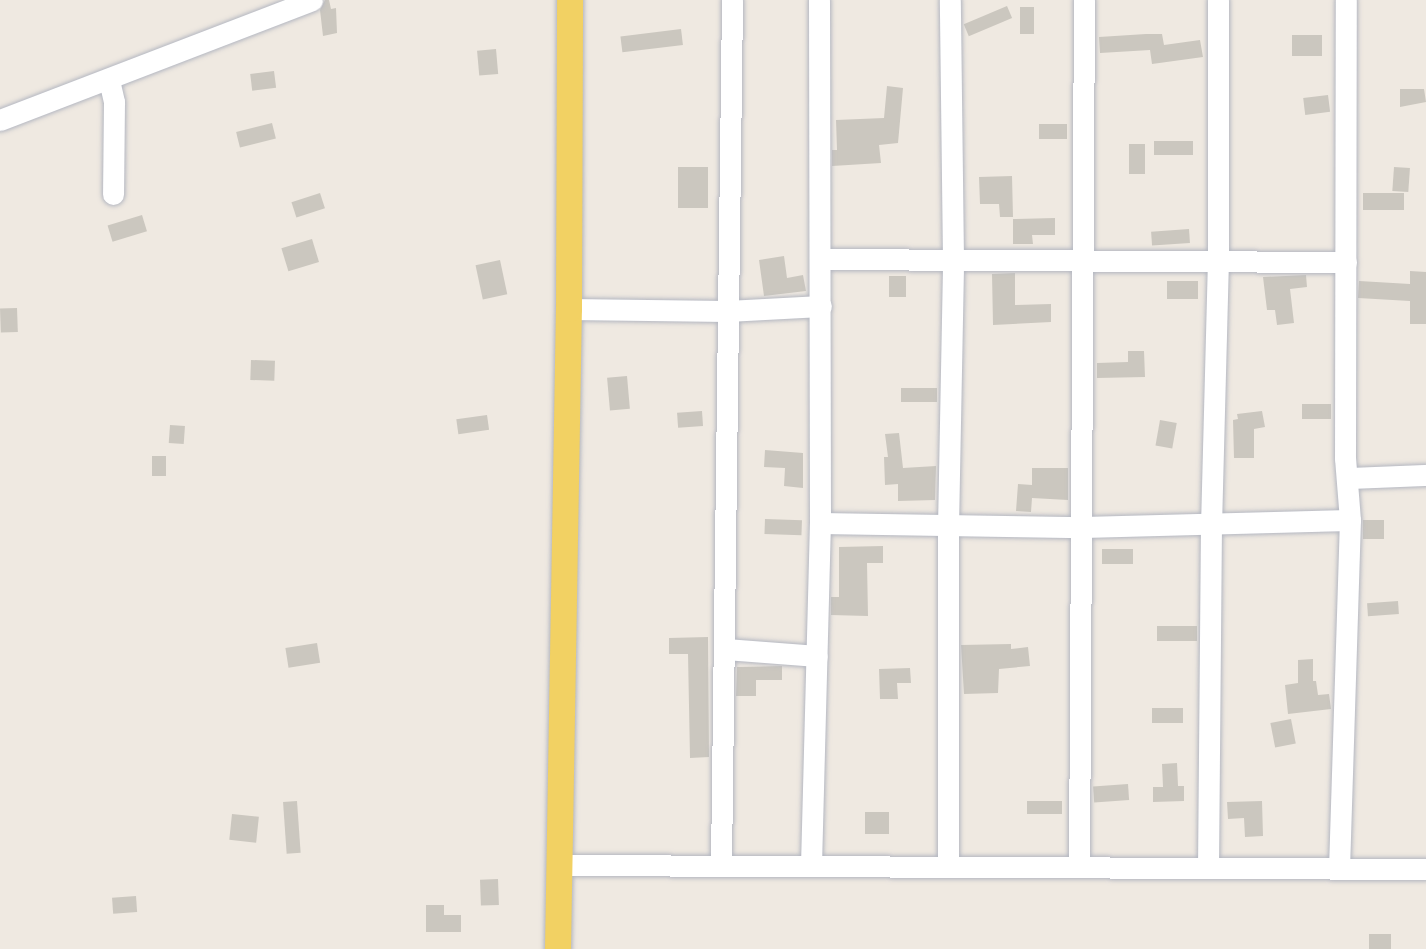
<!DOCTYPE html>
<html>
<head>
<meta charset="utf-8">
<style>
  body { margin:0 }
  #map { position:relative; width:1426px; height:949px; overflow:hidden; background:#efe9e1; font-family:Figtree,sans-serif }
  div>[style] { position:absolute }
  .building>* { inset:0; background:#cbc7bf; transform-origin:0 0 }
  .roads { filter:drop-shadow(0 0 2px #b4b7c1) drop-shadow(0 0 2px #b4b7c1) }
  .minor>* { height:21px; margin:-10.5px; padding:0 10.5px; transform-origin:10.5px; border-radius:10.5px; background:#fff }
  .major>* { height:26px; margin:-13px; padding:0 13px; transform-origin:13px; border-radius:13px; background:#f2d163 }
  span { translate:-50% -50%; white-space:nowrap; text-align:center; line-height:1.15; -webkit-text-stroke:5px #fff; paint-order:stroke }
</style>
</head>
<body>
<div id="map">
  <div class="building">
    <i style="clip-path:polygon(325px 0,329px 0,331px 9px,336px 8px,337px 33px,323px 36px,320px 10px)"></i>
    <i style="left:1007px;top:6px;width:13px;height:47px;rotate:67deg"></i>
    <i style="left:1020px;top:7px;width:14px;height:27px"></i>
    <i style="left:681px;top:29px;width:16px;height:61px;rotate:83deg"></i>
    <i style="clip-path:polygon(1146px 34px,1162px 34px,1164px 45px,1200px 40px,1203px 57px,1152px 64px,1150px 50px,1100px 53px,1099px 37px)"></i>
    <i style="left:1322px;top:35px;width:21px;height:30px;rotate:90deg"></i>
    <i style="left:496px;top:49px;width:25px;height:19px;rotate:85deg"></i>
    <i style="left:274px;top:71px;width:17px;height:24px;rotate:83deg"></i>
    <i style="clip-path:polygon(887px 86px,903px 88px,898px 143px,879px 145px,881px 163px,832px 166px,832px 150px,837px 150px,836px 120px,884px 118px)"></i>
    <i style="clip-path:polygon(1400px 89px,1424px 89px,1426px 102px,1400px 107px)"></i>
    <i style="left:1328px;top:95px;width:17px;height:25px;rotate:83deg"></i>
    <i style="left:272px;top:123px;width:16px;height:37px;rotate:76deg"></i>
    <i style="left:1039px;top:124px;width:28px;height:15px"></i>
    <i style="left:1154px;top:141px;width:39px;height:14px"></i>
    <i style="left:1145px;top:144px;width:30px;height:16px;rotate:90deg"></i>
    <i style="left:708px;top:167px;width:41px;height:30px;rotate:90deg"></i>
    <i style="left:1394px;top:167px;width:16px;height:24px;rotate:4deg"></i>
    <i style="clip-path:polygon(1012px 176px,1013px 217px,1000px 217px,999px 204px,980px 204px,979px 177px)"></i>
    <i style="left:320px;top:193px;width:16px;height:30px;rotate:72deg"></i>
    <i style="left:1404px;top:193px;width:17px;height:41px;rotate:90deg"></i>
    <i style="left:142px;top:215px;width:17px;height:36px;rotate:73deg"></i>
    <i style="clip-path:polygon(1055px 218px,1055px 235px,1032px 235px,1033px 244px,1013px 244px,1013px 219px)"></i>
    <i style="left:1189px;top:229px;width:14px;height:38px;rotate:86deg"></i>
    <i style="left:312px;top:239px;width:24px;height:32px;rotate:73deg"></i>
    <i style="clip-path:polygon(784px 256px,787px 278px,803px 275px,806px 291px,764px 296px,759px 260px)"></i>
    <i style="left:500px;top:260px;width:35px;height:25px;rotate:78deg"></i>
    <i style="clip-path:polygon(1410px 271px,1426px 272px,1426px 324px,1410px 324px,1410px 301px,1358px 298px,1359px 281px,1410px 284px)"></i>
    <i style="clip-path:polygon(1015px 273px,1015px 305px,1051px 304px,1051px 322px,993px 325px,992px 274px)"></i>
    <i style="clip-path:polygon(1306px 275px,1307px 287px,1290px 289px,1294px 323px,1277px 325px,1275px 310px,1267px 310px,1263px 277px)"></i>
    <i style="left:889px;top:276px;width:17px;height:21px"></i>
    <i style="left:1167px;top:281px;width:31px;height:18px"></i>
    <i style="left:17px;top:308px;width:24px;height:17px;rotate:88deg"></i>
    <i style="clip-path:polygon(1128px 351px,1144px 351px,1145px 377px,1097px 378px,1097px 363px,1128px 362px)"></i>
    <i style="left:251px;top:360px;width:24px;height:20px;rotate:2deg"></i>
    <i style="left:627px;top:376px;width:33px;height:20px;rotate:85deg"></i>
    <i style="left:937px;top:388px;width:14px;height:36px;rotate:90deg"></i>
    <i style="left:1302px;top:404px;width:29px;height:15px"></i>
    <i style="left:702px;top:411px;width:15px;height:25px;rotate:86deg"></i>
    <i style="clip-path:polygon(1262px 411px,1265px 427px,1254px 429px,1254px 458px,1234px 458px,1233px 420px,1238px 419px,1237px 414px)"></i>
    <i style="left:487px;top:415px;width:15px;height:31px;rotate:82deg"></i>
    <i style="left:1160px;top:420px;width:17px;height:26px;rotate:10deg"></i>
    <i style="left:170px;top:425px;width:15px;height:18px;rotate:4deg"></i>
    <i style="clip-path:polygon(899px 433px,903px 468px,936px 466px,935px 500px,898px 501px,898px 484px,885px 485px,884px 457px,888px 457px,885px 434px)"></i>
    <i style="clip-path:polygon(765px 450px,803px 453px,803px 488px,784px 486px,785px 468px,764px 467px)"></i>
    <i style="left:152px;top:456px;width:14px;height:20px"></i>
    <i style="clip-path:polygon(1032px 468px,1068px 468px,1068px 500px,1032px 498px,1031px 512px,1016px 511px,1018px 484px,1032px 485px)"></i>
    <i style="left:765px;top:519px;width:37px;height:15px;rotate:2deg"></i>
    <i style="left:1363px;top:520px;width:21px;height:19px"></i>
    <i style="clip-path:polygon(883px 546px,883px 563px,867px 563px,868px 616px,831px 615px,831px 597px,839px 597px,839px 547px)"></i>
    <i style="left:1102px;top:549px;width:31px;height:15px"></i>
    <i style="left:1398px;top:601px;width:13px;height:31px;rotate:86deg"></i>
    <i style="left:1197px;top:626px;width:15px;height:40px;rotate:90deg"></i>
    <i style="clip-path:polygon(708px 637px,709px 757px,690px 758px,688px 654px,669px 654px,669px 638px)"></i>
    <i style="left:317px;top:643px;width:20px;height:32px;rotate:81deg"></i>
    <i style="clip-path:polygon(1011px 644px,1011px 649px,1028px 647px,1030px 666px,999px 669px,998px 693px,964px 694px,961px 645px)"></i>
    <i style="clip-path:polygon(1313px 659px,1313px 681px,1316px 681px,1318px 695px,1329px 694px,1331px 709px,1288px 714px,1285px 685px,1298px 683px,1298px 660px)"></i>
    <i style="clip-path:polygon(782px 666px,782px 680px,756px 680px,756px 696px,736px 696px,737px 667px)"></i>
    <i style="clip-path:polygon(910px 668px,911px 683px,897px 683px,898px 699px,880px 699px,879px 669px)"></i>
    <i style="left:1152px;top:708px;width:31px;height:15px"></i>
    <i style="left:1291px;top:719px;width:25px;height:21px;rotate:79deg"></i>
    <i style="clip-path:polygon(1177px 763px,1178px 786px,1184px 786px,1184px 801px,1153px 802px,1153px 787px,1163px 787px,1162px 764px)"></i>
    <i style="left:1128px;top:784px;width:16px;height:35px;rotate:86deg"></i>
    <i style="left:297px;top:801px;width:52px;height:14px;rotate:86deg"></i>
    <i style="left:1027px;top:801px;width:35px;height:13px"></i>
    <i style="clip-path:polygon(1262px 801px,1263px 836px,1245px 837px,1244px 818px,1228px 819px,1227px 802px)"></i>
    <i style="left:889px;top:812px;width:22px;height:24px;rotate:90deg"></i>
    <i style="left:232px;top:814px;width:27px;height:26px;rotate:6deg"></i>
    <i style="left:498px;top:879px;width:26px;height:18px;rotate:88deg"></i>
    <i style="left:136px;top:896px;width:16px;height:24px;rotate:86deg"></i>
    <i style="clip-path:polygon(426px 905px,444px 905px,444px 915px,461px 915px,461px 932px,426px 932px)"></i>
    <i style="left:1369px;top:934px;width:22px;height:15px"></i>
  </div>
  <div class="roads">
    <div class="minor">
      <i style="left:109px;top:80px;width:23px;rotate:77deg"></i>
      <i style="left:114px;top:102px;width:92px;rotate:90.6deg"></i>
      <i style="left:0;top:120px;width:334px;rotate:-21deg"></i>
      <i style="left:821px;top:259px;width:525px;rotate:0.33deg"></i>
      <i style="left:569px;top:309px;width:158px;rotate:0.7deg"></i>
      <i style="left:727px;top:311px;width:94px;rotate:-3deg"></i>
      <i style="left:1348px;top:478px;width:78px;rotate:-2.2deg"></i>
      <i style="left:820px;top:523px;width:263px;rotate:0.9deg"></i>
      <i style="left:1083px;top:527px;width:267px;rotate:-1.5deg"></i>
      <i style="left:726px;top:649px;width:91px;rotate:4.4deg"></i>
      <i style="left:721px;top:864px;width:864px;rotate:-89.27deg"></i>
      <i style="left:557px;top:865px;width:869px;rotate:0.26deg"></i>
      <i style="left:811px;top:865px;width:342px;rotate:-88.5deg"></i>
      <i style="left:820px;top:523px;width:523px;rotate:-90.11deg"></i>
      <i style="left:948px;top:866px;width:339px;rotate:-90deg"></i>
      <i style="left:948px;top:527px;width:267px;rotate:-88.9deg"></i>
      <i style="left:953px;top:260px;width:260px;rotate:-90.7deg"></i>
      <i style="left:1079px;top:867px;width:867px;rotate:-89.67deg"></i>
      <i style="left:1208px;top:868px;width:342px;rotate:-89.5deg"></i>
      <i style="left:1211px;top:526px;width:265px;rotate:-88.5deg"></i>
      <i style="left:1218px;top:261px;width:261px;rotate:-90deg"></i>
      <i style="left:1339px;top:869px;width:349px;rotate:-88.2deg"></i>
      <i style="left:1350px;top:520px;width:62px;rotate:-94.6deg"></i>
      <i style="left:1345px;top:458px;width:458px;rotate:-89.9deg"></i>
    </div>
    <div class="major">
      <i style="left:558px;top:949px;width:640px;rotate:-89.02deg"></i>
      <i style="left:569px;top:309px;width:309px;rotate:-89.8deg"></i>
    </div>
  </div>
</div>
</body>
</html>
